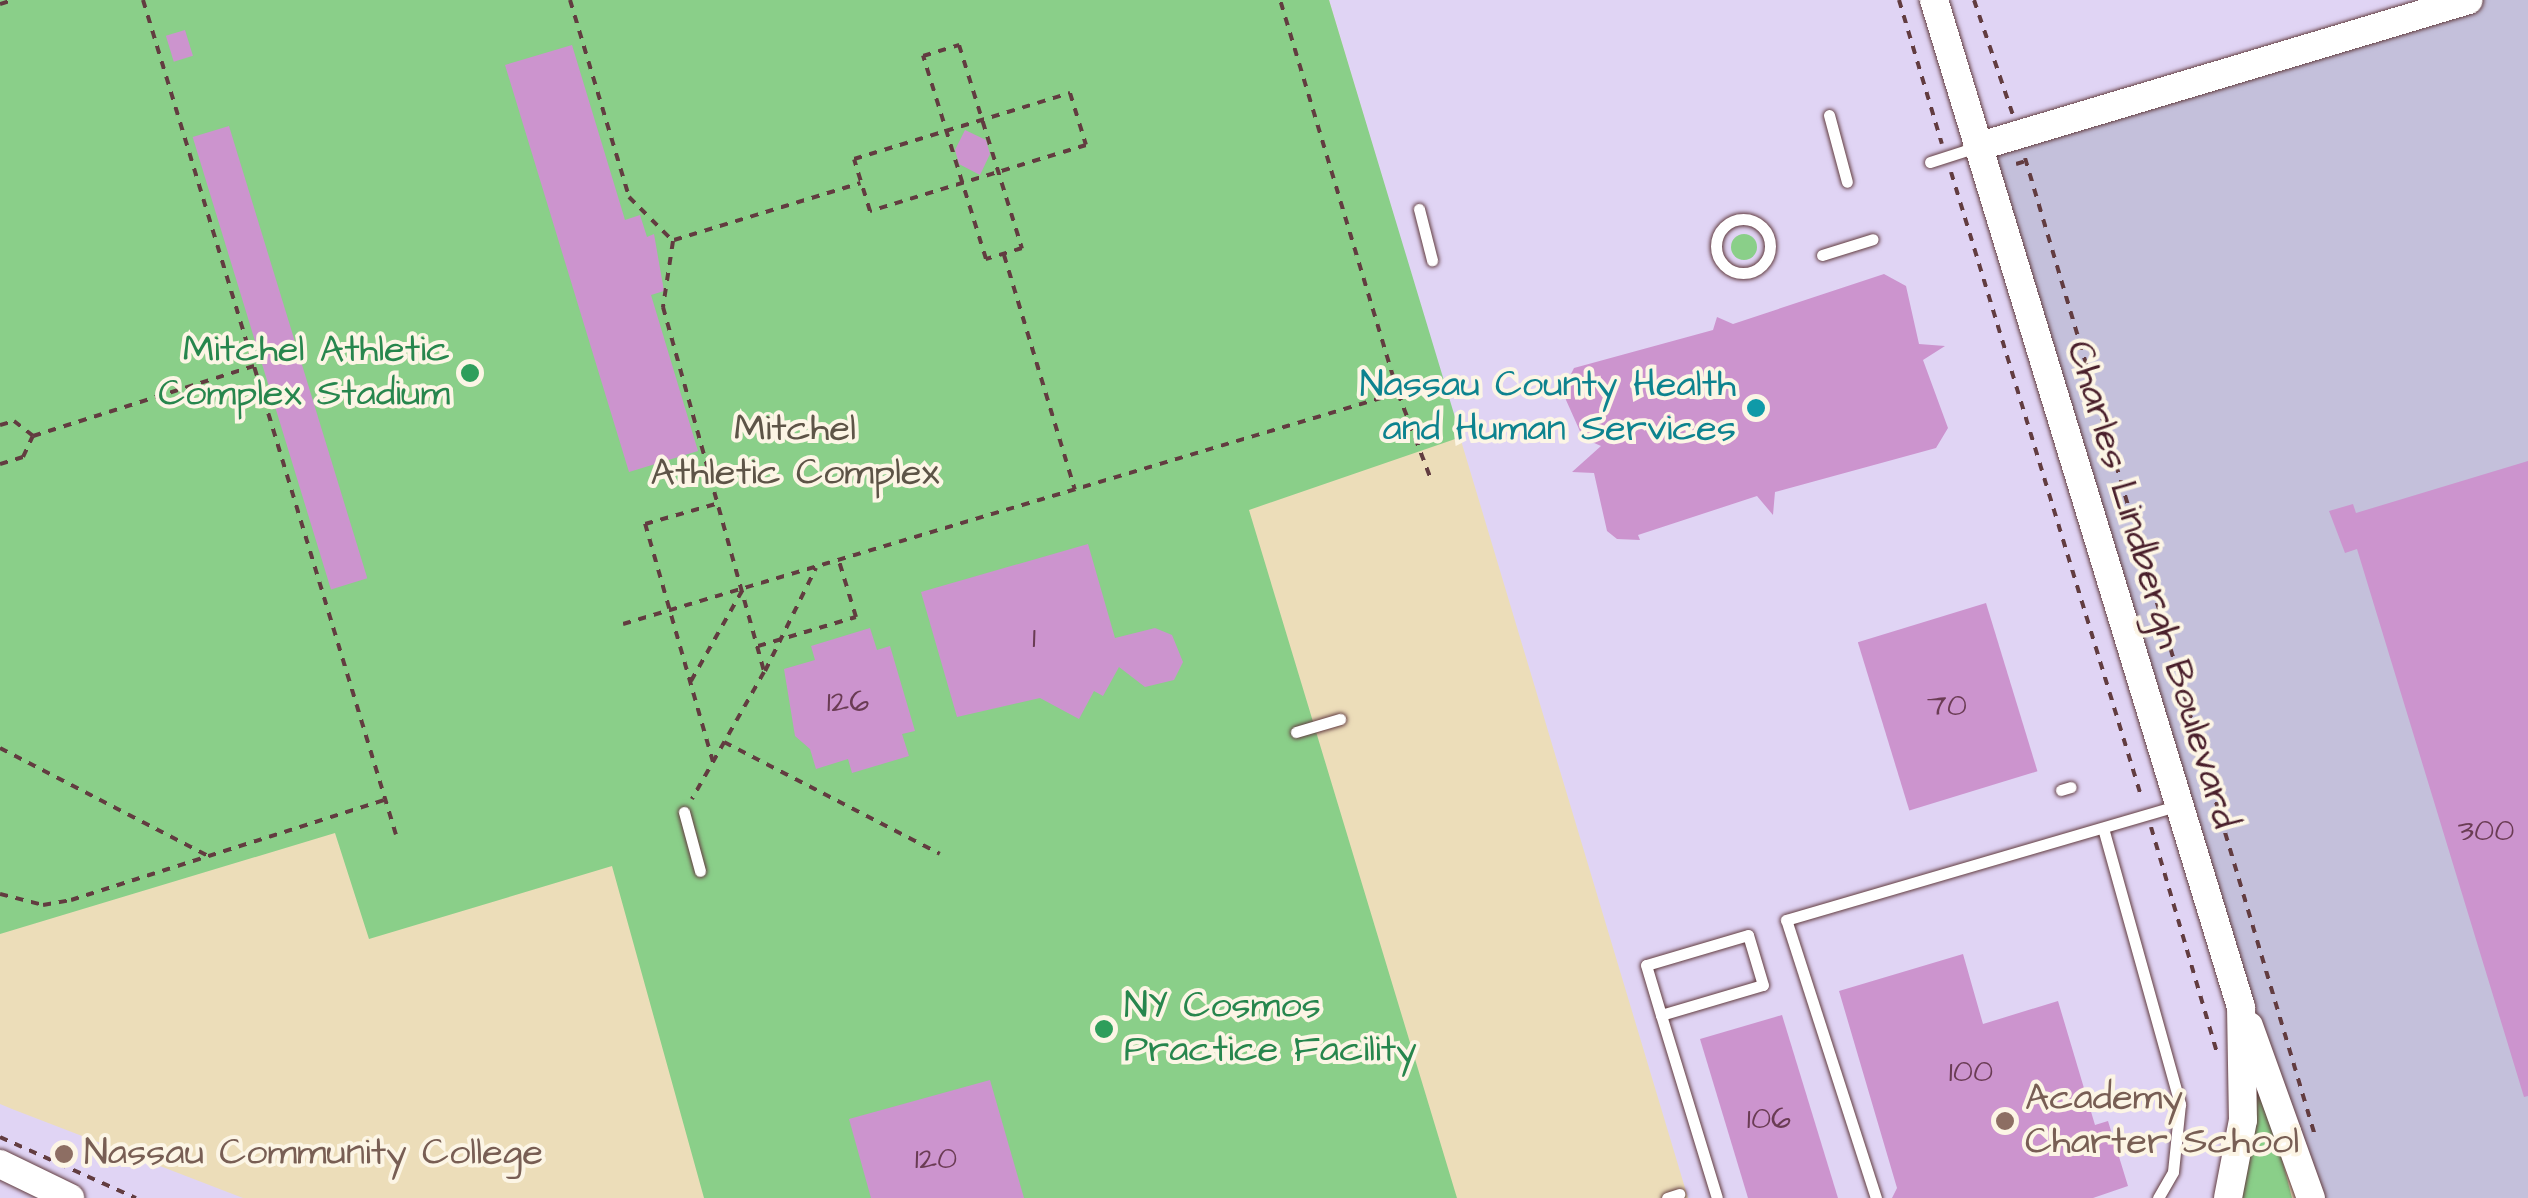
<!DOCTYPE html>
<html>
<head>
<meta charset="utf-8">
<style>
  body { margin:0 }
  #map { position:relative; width:2528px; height:1198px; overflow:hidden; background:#ecddb9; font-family:"Architects Daughter",sans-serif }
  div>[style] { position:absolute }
  .built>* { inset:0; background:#e0d4f4 }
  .industrial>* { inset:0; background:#c4c0db }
  .green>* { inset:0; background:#8acf89 }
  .round { border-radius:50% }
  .building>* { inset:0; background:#cc94ce; transform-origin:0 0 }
  .path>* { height:4px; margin-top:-2px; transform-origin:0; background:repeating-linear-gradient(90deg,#623c40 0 8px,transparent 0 16px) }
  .roads { filter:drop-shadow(0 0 2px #623c40) drop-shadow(0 0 2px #623c40) }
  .service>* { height:11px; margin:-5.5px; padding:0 5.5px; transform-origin:5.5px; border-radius:5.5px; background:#fff }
  .service>.ring { margin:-5.5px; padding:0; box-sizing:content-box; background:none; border:11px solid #fff; border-radius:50% }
  .tertiary>* { height:28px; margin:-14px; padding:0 14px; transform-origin:14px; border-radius:14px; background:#fff }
  .dots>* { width:28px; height:28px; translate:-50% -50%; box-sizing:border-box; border:5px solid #fcf5e5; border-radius:50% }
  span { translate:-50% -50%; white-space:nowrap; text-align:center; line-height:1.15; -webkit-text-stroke:8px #fcf5e5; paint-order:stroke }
  .number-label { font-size:32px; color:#6a3c54 }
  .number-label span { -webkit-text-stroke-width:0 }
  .leisure-label { font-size:38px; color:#27864d }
  .right { translate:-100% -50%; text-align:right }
  .left { translate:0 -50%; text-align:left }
  .culture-label { font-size:38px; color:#0d838f }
  .park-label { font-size:38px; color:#5d5447 }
  .street-label { font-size:38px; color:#4a1f2b }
  .education-label { font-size:38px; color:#785e54 }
</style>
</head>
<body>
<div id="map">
  <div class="built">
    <i style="clip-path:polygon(1329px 0,2478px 0,2242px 1002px,2231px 1198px,1688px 1198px)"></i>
    <i style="clip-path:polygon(0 1104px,12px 1109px,243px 1198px,0 1198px)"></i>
  </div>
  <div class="industrial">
    <i style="clip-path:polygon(2478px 0,2528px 0,2528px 1198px,2307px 1198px,1983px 150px)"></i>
  </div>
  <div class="green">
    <i style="clip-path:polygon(0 0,1329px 0,1461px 437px,1249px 510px,1457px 1198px,704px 1198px,612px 866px,369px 939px,335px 833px,0 934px)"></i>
    <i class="round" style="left:1731px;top:234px;width:26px;height:26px"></i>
    <i style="clip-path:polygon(2257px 1063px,2292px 1198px,2238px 1198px)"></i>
  </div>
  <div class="building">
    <i style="left:185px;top:30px;width:27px;height:20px;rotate:73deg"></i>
    <i style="clip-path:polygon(572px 45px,625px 220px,640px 215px,647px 237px,654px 234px,664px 291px,651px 295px,698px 451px,629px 472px,505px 65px)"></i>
    <i style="left:229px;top:126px;width:473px;height:38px;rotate:73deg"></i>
    <i style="clip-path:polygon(965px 130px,986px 140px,990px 154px,980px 175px,959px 164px,955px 150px)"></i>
    <i style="clip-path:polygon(1884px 274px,1906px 286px,1919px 344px,1945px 346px,1923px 360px,1948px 428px,1936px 448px,1775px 492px,1773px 515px,1757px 496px,1638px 535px,1640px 540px,1617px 539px,1607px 531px,1594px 473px,1572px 472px,1601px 446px,1583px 438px,1566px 400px,1564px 388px,1574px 368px,1713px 330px,1717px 317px,1733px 324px)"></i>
    <i style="clip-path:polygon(2528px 461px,2528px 1096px,2524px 1097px,2357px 549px,2345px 553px,2329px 511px,2353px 504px,2356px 513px)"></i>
    <i style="clip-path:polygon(1088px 544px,1115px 638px,1155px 628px,1172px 635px,1183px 662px,1174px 680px,1145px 687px,1119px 667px,1103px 696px,1094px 691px,1079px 719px,1040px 698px,957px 717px,921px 592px)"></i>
    <i style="left:1986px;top:603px;width:176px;height:134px;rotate:73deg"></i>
    <i style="clip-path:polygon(870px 628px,877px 650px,890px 646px,915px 731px,902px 734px,909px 756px,852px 773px,848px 759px,816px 769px,810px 749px,795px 736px,784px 669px,815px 660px,811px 646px)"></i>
    <i style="clip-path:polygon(1963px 954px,1983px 1024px,2058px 1001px,2095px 1125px,2108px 1121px,2128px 1186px,2093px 1198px,1892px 1198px,1897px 1188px,1839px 991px)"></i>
    <i style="clip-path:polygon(1782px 1015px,1838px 1198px,1748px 1198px,1700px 1039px)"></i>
    <i style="clip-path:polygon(990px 1080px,1024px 1198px,871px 1198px,849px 1119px)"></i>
  </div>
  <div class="path">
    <i style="left:143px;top:0;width:872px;rotate:73.14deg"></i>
    <i style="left:570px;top:0;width:206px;rotate:73.3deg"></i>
    <i style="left:629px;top:197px;width:62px;rotate:45deg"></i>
    <i style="left:673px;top:241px;width:67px;rotate:98.6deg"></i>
    <i style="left:663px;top:307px;width:379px;rotate:74.5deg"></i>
    <i style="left:764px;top:672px;width:146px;rotate:119.6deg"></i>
    <i style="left:1899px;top:0;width:150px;rotate:73.4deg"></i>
    <i style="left:1974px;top:0;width:121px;rotate:71.3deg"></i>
    <i style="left:0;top:4px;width:14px;rotate:-17deg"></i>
    <i style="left:959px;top:45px;width:213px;rotate:72.8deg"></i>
    <i style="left:1022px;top:248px;width:38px;rotate:163deg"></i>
    <i style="left:986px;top:259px;width:213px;rotate:-107.2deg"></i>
    <i style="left:923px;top:56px;width:38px;rotate:-17deg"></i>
    <i style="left:1070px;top:93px;width:54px;rotate:72.9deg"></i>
    <i style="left:1086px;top:145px;width:226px;rotate:163deg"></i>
    <i style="left:870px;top:211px;width:54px;rotate:-107.1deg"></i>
    <i style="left:854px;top:159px;width:226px;rotate:-17deg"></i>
    <i style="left:2025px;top:158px;width:1020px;rotate:73.48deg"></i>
    <i style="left:2016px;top:164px;width:10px;rotate:-17deg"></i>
    <i style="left:1951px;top:172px;width:655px;rotate:73.06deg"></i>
    <i style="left:674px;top:240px;width:195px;rotate:-17deg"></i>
    <i style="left:1004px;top:255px;width:245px;rotate:73.2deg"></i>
    <i style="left:1398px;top:393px;width:95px;rotate:69.1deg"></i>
    <i style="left:0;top:425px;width:15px;rotate:-16deg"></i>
    <i style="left:14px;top:421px;width:24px;rotate:38deg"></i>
    <i style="left:0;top:464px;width:24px;rotate:-17deg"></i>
    <i style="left:23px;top:457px;width:23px;rotate:-65deg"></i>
    <i style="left:33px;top:436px;width:232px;rotate:-17.6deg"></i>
    <i style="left:623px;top:624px;width:809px;rotate:-16.6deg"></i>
    <i style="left:1398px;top:393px;width:410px;rotate:-106.7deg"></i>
    <i style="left:758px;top:646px;width:102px;rotate:-16.5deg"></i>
    <i style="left:856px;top:617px;width:59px;rotate:-106.9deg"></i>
    <i style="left:765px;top:671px;width:115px;rotate:-63.7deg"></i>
    <i style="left:691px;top:681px;width:106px;rotate:-60.5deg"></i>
    <i style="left:724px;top:742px;width:243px;rotate:27.4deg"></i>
    <i style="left:0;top:748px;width:234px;rotate:27.4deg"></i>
    <i style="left:713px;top:762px;width:248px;rotate:-105.9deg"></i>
    <i style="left:645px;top:524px;width:77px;rotate:-15.8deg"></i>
    <i style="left:2151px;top:827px;width:235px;rotate:73.7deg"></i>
    <i style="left:0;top:894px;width:44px;rotate:14.3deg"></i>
    <i style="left:43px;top:905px;width:28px;rotate:-10deg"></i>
    <i style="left:71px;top:900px;width:330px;rotate:-17.7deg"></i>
    <i style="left:0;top:1137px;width:149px;rotate:24.2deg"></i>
  </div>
  <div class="roads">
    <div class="service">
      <i style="left:1829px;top:115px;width:69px;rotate:75deg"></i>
      <i style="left:1930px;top:162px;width:49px;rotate:-17.7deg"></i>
      <i style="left:1419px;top:209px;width:53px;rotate:75.7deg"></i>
      <i class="ring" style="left:1716px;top:219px;width:43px;height:43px"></i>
      <i style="left:1822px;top:255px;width:53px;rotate:-17.4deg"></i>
      <i style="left:1296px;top:732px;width:46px;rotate:-16.5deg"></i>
      <i style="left:2061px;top:790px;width:10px;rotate:-17deg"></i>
      <i style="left:684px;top:812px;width:61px;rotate:74.8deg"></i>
      <i style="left:2103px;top:828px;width:287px;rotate:74.4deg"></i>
      <i style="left:2180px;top:1104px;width:68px;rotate:95.9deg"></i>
      <i style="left:2173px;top:1172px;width:30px;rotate:120deg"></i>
      <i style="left:1661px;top:1015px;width:106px;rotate:-16.4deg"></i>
      <i style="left:1763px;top:985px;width:52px;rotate:-106.7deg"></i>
      <i style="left:1748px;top:935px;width:106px;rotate:163.6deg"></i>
      <i style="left:1646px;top:965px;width:52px;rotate:73.3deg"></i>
      <i style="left:1661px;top:1015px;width:191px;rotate:73deg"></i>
      <i style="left:1667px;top:1198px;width:13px;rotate:-18deg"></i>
      <i style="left:1876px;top:1198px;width:292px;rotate:-107.9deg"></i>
      <i style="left:1786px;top:920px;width:409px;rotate:-16.3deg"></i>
    </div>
    <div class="tertiary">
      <i style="left:1934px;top:0;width:1053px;rotate:73.05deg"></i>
      <i style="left:2241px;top:1007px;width:113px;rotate:89deg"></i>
      <i style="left:2243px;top:1120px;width:79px;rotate:100.9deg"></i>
      <i style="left:1977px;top:147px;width:513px;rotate:-16.64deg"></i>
      <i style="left:2249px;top:1026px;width:183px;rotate:70.2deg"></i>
      <i style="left:0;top:1164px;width:78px;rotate:25.9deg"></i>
    </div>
  </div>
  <div class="dots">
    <i style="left:470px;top:373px;background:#2e9e5b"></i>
    <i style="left:1756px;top:408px;background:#0f9aa8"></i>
    <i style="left:1104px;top:1029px;background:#2e9e5b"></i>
    <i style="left:2005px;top:1121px;background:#8d6e63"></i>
    <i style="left:64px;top:1154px;background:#8d6e63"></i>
  </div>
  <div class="number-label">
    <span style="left:1034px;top:638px">1</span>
    <span style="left:848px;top:702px">126</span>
    <span style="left:1947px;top:706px">70</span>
    <span style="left:2486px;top:831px">300</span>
    <span style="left:1971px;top:1072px">100</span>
    <span style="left:1769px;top:1119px">106</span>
    <span style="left:936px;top:1159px">120</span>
  </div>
  <div class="leisure-label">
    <span class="right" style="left:450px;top:373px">Mitchel Athletic<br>Complex Stadium</span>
    <span class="left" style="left:1124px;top:1029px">NY Cosmos<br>Practice Facility</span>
  </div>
  <div class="culture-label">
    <span class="right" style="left:1736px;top:408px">Nassau County Health<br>and Human Services</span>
  </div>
  <div class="park-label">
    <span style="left:795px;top:452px">Mitchel<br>Athletic Complex</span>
  </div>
  <div class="street-label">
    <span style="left:2151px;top:585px;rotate:73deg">Charles Lindbergh Boulevard</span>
  </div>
  <div class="education-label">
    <span class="left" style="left:2025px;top:1121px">Academy<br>Charter School</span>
    <span class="left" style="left:84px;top:1154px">Nassau Community College</span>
  </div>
</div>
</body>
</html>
